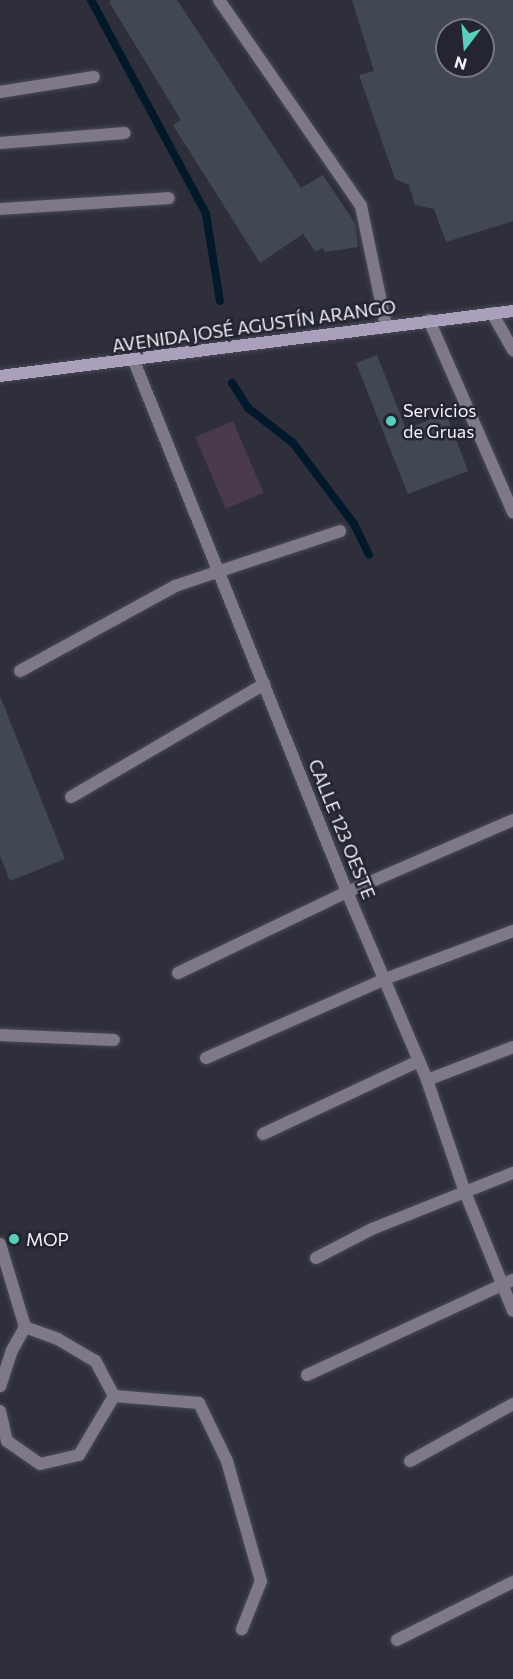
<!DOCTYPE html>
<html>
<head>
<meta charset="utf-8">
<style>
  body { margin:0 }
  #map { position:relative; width:513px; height:1679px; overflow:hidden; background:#2e2f3b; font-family:Commissioner,sans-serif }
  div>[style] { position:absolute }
  .green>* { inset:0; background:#4b3a4e; transform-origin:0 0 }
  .stream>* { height:8px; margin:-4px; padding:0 4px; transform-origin:4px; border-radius:4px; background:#01192b }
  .building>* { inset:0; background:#414853 }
  .roads { filter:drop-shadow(0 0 2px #494a56) drop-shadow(0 0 2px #494a56) }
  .service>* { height:12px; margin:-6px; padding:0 6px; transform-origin:6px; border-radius:6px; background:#7e7889 }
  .minor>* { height:12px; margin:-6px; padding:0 6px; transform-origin:6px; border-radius:6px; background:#7e7889 }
  .secondary>* { height:12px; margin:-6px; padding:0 6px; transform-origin:6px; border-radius:6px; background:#aaa0bb }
  .dots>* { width:16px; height:16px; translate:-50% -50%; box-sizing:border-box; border:3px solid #242531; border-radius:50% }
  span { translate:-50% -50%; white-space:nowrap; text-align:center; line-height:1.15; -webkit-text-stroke:5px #242531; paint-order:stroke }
  .street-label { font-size:18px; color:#f0f0f9 }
  .poi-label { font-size:18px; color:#f0f0f9 }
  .left { translate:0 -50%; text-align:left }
  .north { position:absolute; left:435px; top:18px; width:60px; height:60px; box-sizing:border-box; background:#242531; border:2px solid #767681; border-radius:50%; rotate:196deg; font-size:16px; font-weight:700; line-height:24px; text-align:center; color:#f0f0f9 }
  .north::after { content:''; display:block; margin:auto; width:21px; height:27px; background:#5acebd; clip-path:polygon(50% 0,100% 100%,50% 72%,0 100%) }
</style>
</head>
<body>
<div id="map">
  <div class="green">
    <i style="left:233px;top:421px;width:78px;height:41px;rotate:67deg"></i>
  </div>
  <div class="stream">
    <i style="left:91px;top:0;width:243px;rotate:61.7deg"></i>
    <i style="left:206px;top:214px;width:88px;rotate:80.9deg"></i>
    <i style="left:232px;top:383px;width:30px;rotate:57deg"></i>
    <i style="left:248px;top:408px;width:57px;rotate:37.9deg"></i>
    <i style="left:293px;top:443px;width:101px;rotate:53deg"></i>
    <i style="left:354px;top:524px;width:34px;rotate:64deg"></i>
  </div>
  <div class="building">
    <i style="clip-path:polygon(111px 0,177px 0,301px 188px,323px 175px,355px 223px,358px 247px,325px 252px,322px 248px,316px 252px,303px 234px,260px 263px,173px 125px,181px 120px,109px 2px)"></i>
    <i style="clip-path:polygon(evenodd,352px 0,513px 0,513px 221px,446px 242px,434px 209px,415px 205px,409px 185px,395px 179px,359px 75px,374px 71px,352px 0,447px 30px,483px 30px,483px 66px,447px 66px,447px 30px)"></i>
    <i style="clip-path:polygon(377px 355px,406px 429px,446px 413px,468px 471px,408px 494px,356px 363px)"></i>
    <i style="clip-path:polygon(0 696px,65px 859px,10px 881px,0 856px)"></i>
  </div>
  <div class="roads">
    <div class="service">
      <i style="left:219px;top:0;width:250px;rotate:55.4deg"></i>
      <i style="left:361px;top:206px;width:123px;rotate:78.2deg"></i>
      <i style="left:0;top:92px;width:95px;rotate:-9.1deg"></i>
      <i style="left:0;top:143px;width:125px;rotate:-4.6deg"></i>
      <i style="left:0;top:209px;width:169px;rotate:-3.7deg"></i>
      <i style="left:492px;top:313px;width:43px;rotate:60.4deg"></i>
      <i style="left:0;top:1035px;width:114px;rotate:2.5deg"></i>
      <i style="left:0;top:1244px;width:87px;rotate:73.2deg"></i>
      <i style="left:25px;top:1327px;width:26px;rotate:119deg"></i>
      <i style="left:12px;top:1350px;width:38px;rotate:108deg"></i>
      <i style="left:114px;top:1396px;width:85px;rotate:4.7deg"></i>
      <i style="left:199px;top:1403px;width:64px;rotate:64.2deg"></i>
      <i style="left:227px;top:1461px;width:125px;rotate:74.2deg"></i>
      <i style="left:261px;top:1581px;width:52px;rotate:111.6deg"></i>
      <i style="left:0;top:1411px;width:31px;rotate:77deg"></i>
      <i style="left:7px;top:1441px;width:40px;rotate:34.9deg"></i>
      <i style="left:40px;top:1464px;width:40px;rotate:-13deg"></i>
      <i style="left:79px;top:1455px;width:69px;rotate:-59.3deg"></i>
      <i style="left:114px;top:1396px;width:40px;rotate:-118deg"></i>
      <i style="left:95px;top:1361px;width:43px;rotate:-149.3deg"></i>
      <i style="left:58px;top:1339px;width:35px;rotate:-160deg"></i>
    </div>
    <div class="minor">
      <i style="left:429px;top:320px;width:210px;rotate:66.4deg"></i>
      <i style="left:134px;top:361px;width:572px;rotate:68.14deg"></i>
      <i style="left:347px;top:892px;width:204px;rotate:66.9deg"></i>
      <i style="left:427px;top:1080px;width:118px;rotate:71.3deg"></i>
      <i style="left:465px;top:1192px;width:128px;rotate:68deg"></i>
      <i style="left:20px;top:671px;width:177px;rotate:-28.7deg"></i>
      <i style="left:175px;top:586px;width:174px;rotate:-18.4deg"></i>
      <i style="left:71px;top:797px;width:224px;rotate:-30.3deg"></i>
      <i style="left:178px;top:973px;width:187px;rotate:-25.6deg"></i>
      <i style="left:347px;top:892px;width:181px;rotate:-23.4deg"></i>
      <i style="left:206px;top:1058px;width:196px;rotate:-23.8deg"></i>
      <i style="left:385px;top:979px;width:137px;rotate:-20.6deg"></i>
      <i style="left:427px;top:1080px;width:92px;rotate:-21deg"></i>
      <i style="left:263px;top:1134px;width:172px;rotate:-25.1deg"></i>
      <i style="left:316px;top:1258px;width:63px;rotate:-27.4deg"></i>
      <i style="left:372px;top:1229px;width:152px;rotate:-21.7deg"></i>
      <i style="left:307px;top:1375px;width:227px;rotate:-24.8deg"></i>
      <i style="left:410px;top:1461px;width:118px;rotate:-29deg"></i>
      <i style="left:397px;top:1640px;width:130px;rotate:-26.6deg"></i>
    </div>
    <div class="secondary">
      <i style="left:0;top:376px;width:517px;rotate:-7.22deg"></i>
    </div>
  </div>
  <div class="dots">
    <i style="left:391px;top:421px;background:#5acebd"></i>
    <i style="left:14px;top:1239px;background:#5acebd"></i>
  </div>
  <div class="street-label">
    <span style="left:254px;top:326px;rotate:-8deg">AVENIDA JOSÉ AGUSTÍN ARANGO</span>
    <span style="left:342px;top:829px;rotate:68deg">CALLE 123 OESTE</span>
  </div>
  <div class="poi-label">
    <span class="left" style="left:403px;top:421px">Servicios<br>de Gruas</span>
    <span class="left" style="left:26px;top:1239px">MOP</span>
  </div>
  <div class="north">N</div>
</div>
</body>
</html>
